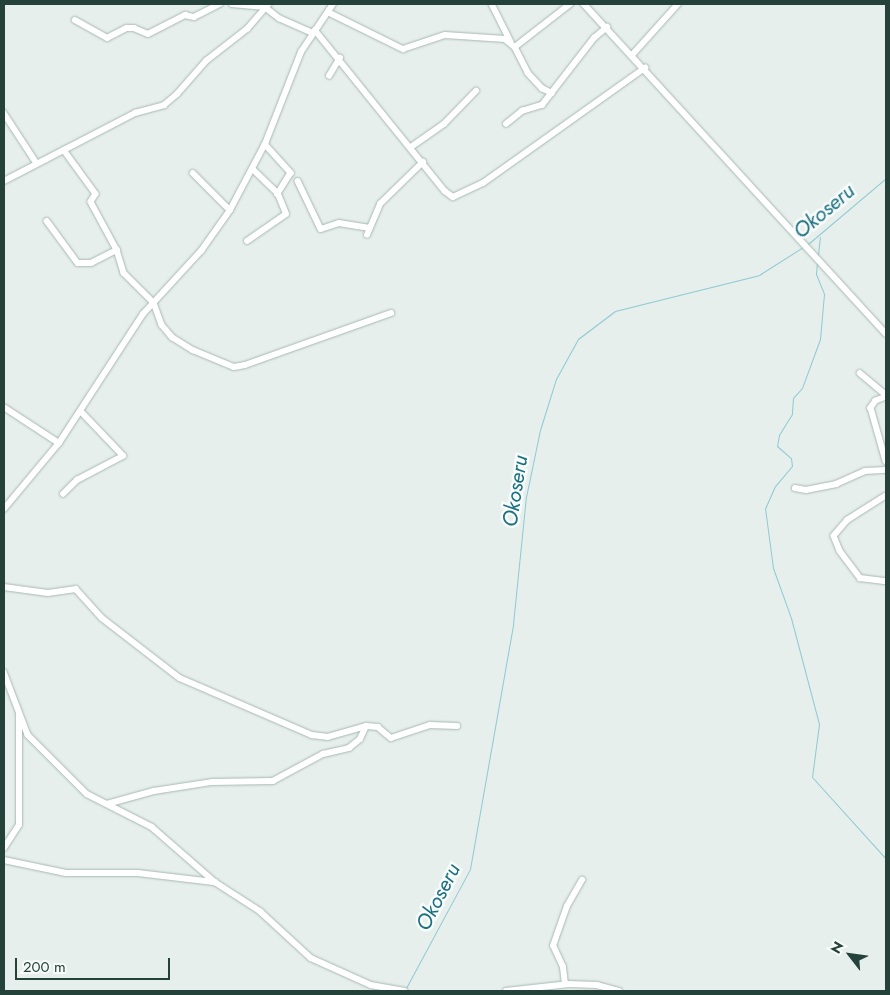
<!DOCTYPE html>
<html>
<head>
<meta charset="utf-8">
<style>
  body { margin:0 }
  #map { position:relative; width:890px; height:995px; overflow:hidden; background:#e6efeb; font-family:Jost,sans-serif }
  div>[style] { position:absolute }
  .stream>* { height:1px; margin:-0.5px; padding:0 0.5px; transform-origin:0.5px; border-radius:0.5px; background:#8ec9d4 }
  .roads { filter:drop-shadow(0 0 1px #a8b8b2) drop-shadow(0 0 1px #a8b8b2) }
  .minor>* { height:5.5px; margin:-2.75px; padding:0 2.75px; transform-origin:2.75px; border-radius:2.75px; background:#fff }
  span { translate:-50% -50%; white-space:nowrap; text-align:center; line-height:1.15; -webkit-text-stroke:5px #f7fbf9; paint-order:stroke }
  .water-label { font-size:21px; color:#1c6f80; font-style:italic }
  .frame { position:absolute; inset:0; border:5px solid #24423a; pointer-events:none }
  .north { position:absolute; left:825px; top:930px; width:50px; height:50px; -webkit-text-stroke:4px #f7fbf9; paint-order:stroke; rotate:300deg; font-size:14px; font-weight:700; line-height:20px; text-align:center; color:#24423a }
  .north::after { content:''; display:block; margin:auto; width:18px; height:22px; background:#24423a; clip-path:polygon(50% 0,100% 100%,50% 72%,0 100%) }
  .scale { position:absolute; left:15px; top:958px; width:155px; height:22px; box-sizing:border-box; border:2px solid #24423a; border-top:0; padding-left:6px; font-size:15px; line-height:18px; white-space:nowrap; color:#24423a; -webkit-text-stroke:4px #f7fbf9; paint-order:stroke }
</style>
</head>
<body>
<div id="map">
  <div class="stream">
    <i style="left:808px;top:244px;width:102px;rotate:-40.2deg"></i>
    <i style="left:818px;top:255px;width:18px;rotate:-84deg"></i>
    <i style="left:817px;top:262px;width:12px;rotate:95deg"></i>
    <i style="left:816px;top:274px;width:22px;rotate:68deg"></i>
    <i style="left:824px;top:294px;width:45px;rotate:95.1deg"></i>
    <i style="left:820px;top:339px;width:52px;rotate:110.2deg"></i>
    <i style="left:802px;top:388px;width:13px;rotate:132deg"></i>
    <i style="left:793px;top:398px;width:16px;rotate:94deg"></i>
    <i style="left:792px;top:414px;width:25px;rotate:122deg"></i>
    <i style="left:779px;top:435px;width:11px;rotate:100deg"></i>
    <i style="left:777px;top:446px;width:18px;rotate:41deg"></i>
    <i style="left:791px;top:458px;width:8px;rotate:83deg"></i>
    <i style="left:792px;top:466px;width:26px;rotate:130deg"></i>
    <i style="left:775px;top:486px;width:24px;rotate:114deg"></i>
    <i style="left:765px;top:508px;width:61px;rotate:82.4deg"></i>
    <i style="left:773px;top:568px;width:53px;rotate:70.2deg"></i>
    <i style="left:791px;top:618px;width:110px;rotate:75.2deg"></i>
    <i style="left:819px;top:724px;width:53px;rotate:97.5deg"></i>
    <i style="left:812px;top:777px;width:110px;rotate:47.9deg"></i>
    <i style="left:406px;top:988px;width:135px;rotate:-61.7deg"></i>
    <i style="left:470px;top:869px;width:249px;rotate:-80deg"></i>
    <i style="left:513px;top:624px;width:128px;rotate:-84.2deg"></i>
    <i style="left:526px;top:497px;width:68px;rotate:-78.2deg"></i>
    <i style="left:540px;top:430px;width:53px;rotate:-72.6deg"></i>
    <i style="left:556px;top:379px;width:46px;rotate:-61.2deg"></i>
    <i style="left:578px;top:339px;width:46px;rotate:-37.1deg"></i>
    <i style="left:615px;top:311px;width:148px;rotate:-14deg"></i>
    <i style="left:759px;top:275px;width:52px;rotate:-32.5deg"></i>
  </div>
  <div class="roads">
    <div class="minor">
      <i style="left:232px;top:4px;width:33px;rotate:5deg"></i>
      <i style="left:265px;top:7px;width:18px;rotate:38deg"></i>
      <i style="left:279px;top:18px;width:36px;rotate:24deg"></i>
      <i style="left:492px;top:4px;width:42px;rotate:63.4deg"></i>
      <i style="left:584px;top:4px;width:447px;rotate:47.5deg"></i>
      <i style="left:328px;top:12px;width:84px;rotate:26.3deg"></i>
      <i style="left:403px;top:49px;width:44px;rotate:-18.4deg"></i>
      <i style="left:445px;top:35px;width:60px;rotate:3.8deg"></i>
      <i style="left:505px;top:39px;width:13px;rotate:39deg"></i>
      <i style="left:515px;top:47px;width:29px;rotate:63deg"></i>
      <i style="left:528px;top:73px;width:21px;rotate:47deg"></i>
      <i style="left:542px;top:88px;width:11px;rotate:27deg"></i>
      <i style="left:75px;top:20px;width:37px;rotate:29deg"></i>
      <i style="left:107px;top:38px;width:22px;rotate:-27deg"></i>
      <i style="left:127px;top:28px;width:7px"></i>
      <i style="left:134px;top:28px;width:15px;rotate:23deg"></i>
      <i style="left:148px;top:34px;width:42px;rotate:-27.2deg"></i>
      <i style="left:185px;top:15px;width:9px;rotate:13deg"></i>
      <i style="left:194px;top:17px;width:29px;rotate:-27deg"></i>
      <i style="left:315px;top:30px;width:207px;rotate:51.1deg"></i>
      <i style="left:445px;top:191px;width:10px;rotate:37deg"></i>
      <i style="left:453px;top:197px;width:33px;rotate:-25deg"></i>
      <i style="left:483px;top:183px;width:199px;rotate:-35.4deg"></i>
      <i style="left:515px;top:47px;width:70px;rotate:-38deg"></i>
      <i style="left:633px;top:54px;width:67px;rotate:-48deg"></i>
      <i style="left:329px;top:76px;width:21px;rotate:-59deg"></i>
      <i style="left:4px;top:113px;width:59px;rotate:56.9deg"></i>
      <i style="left:506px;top:124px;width:21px;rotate:-39deg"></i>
      <i style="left:522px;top:111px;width:21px;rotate:-17deg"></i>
      <i style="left:542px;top:105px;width:85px;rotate:-52.2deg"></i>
      <i style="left:594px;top:38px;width:17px;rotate:-40deg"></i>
      <i style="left:265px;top:144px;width:39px;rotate:48deg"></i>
      <i style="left:291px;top:173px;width:25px;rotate:122deg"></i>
      <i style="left:411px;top:147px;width:40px;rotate:-34.9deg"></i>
      <i style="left:444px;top:124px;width:46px;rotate:-45.9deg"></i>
      <i style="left:64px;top:150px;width:54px;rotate:54deg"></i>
      <i style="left:96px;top:194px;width:9px;rotate:122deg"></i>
      <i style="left:91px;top:202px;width:55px;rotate:61.6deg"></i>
      <i style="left:117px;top:250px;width:24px;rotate:73deg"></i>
      <i style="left:124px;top:273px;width:42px;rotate:45deg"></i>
      <i style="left:154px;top:303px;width:23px;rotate:70deg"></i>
      <i style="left:162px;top:325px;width:16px;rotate:50deg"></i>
      <i style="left:172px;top:337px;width:25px;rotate:32deg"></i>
      <i style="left:193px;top:350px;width:44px;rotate:22.5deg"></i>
      <i style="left:234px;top:367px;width:11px;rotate:-10deg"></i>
      <i style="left:245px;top:365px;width:155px;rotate:-19.6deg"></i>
      <i style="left:193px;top:173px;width:52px;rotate:45deg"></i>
      <i style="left:4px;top:181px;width:148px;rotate:-27.4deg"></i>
      <i style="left:135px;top:113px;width:30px;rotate:-15deg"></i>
      <i style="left:164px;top:105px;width:17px;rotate:-40deg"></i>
      <i style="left:177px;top:94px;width:44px;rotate:-48.7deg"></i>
      <i style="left:206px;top:61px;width:52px;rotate:-38deg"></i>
      <i style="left:247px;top:29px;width:33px;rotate:-49deg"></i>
      <i style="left:298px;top:181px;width:53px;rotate:64.4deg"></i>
      <i style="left:321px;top:229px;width:19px;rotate:-18deg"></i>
      <i style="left:339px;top:223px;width:31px;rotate:9deg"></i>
      <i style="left:47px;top:221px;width:52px;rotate:53.6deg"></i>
      <i style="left:78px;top:263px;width:13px"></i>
      <i style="left:91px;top:263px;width:29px;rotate:-27deg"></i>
      <i style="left:367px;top:235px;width:34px;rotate:-67deg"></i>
      <i style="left:380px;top:204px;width:60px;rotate:-44.3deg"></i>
      <i style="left:247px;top:241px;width:47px;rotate:-34.7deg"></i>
      <i style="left:286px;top:214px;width:22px;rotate:-112deg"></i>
      <i style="left:278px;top:194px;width:35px;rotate:-136deg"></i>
      <i style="left:860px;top:373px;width:34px;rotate:40deg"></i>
      <i style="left:886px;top:397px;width:11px;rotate:158deg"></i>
      <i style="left:876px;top:401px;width:9px;rotate:126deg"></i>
      <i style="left:871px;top:408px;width:55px;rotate:74.2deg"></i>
      <i style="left:4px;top:407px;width:66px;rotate:33.2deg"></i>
      <i style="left:795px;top:488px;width:11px;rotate:10deg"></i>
      <i style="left:806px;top:490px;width:31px;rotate:-11deg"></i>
      <i style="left:836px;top:484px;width:32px;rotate:-24deg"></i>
      <i style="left:865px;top:471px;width:21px;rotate:-3deg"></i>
      <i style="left:63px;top:494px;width:20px;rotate:-45deg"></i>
      <i style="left:77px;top:480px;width:52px;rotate:-27.6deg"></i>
      <i style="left:123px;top:456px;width:61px;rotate:-133.7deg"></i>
      <i style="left:886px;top:496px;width:45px;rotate:147.7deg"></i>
      <i style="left:848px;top:520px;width:21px;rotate:131deg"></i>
      <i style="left:834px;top:536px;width:16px;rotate:68deg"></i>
      <i style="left:840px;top:551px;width:34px;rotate:53deg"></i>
      <i style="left:860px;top:578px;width:26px;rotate:7deg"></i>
      <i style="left:4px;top:509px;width:86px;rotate:-50.2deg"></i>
      <i style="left:59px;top:443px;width:154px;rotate:-56.9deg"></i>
      <i style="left:143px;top:314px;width:86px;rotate:-47.4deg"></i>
      <i style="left:201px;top:251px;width:50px;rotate:-54.7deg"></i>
      <i style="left:230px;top:210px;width:75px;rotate:-62.1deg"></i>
      <i style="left:265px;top:144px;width:99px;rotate:-68.6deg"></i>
      <i style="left:301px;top:52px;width:58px;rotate:-56.3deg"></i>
      <i style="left:4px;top:587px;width:44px;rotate:7.8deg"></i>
      <i style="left:48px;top:593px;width:28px;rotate:-8deg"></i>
      <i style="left:76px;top:589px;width:39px;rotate:48deg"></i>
      <i style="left:102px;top:618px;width:98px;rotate:37.6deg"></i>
      <i style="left:180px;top:678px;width:144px;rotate:23.4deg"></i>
      <i style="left:312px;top:735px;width:16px;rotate:7deg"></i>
      <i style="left:328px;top:737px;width:40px;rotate:-16deg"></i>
      <i style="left:366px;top:726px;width:12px;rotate:5deg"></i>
      <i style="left:378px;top:727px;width:17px;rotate:40deg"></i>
      <i style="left:391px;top:738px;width:41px;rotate:-18.4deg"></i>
      <i style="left:430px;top:725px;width:27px;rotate:2deg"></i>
      <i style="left:4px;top:672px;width:67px;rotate:69.1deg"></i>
      <i style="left:28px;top:735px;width:83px;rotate:45deg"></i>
      <i style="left:87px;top:794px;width:73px;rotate:26.9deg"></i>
      <i style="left:152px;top:827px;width:84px;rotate:41.1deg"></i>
      <i style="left:215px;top:882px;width:54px;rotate:32.8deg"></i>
      <i style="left:260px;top:911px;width:69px;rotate:42.7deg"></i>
      <i style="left:311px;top:958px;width:66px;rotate:24.2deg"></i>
      <i style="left:371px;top:985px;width:34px;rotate:10deg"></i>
      <i style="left:107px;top:804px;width:49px;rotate:-15.5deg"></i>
      <i style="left:154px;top:791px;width:59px;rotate:-8.8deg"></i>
      <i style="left:212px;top:782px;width:61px;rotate:-0.9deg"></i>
      <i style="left:273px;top:781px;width:57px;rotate:-28.4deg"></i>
      <i style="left:323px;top:754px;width:27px;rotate:-13deg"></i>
      <i style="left:349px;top:748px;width:14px;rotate:-39deg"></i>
      <i style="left:360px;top:739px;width:14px;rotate:-65deg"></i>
      <i style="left:4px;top:848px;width:27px;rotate:-57deg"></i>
      <i style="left:19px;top:825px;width:110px;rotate:-90deg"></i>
      <i style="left:4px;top:860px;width:63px;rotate:11.8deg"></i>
      <i style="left:66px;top:873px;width:72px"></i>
      <i style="left:138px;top:873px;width:78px;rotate:6.7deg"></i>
      <i style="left:565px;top:984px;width:17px;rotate:-97deg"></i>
      <i style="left:563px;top:967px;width:23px;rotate:-115deg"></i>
      <i style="left:553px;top:946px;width:42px;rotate:-70.7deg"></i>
      <i style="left:567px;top:906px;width:30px;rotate:-60deg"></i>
      <i style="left:506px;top:991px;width:63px;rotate:-6.3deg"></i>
      <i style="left:569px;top:984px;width:28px;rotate:2deg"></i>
      <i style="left:597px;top:985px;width:23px;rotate:15deg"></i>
    </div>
  </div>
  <div class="water-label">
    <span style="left:824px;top:211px;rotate:-40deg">Okoseru</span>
    <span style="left:515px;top:491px;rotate:-81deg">Okoseru</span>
    <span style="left:438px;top:897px;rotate:-63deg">Okoseru</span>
  </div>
  <div class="frame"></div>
  <div class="north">N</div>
  <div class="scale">200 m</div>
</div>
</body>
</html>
